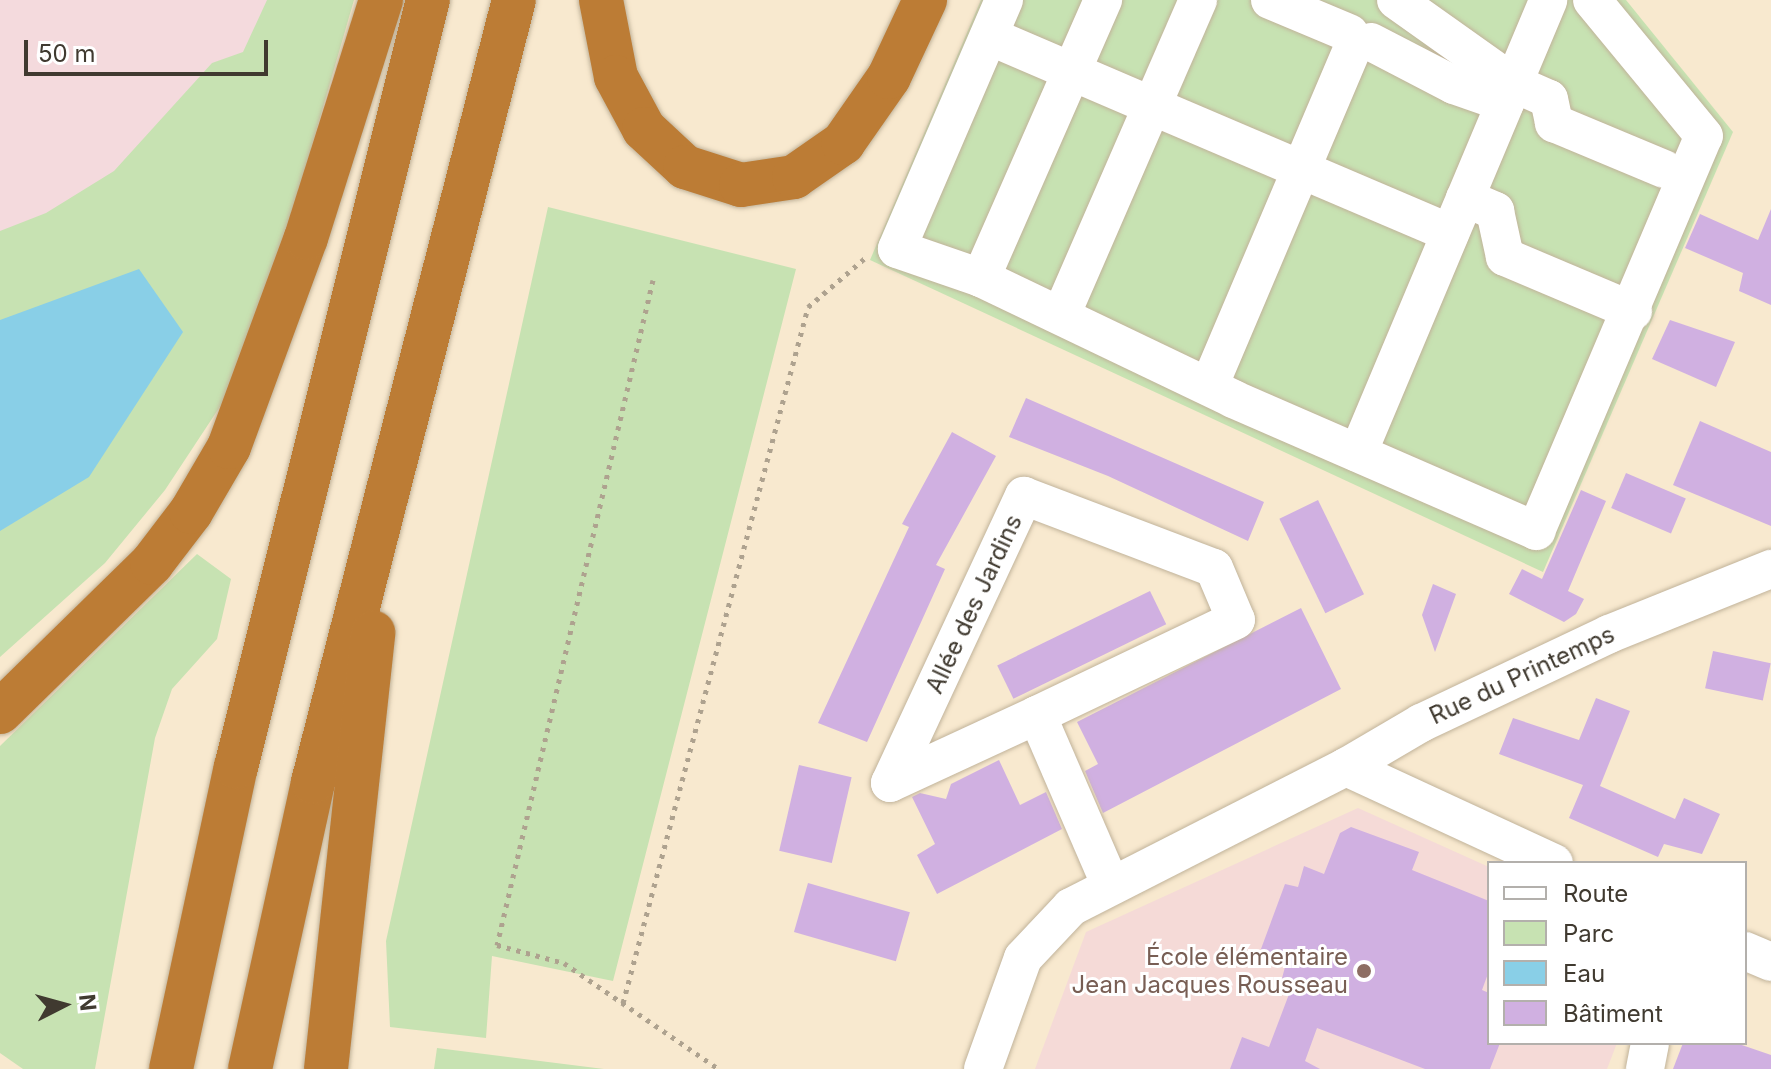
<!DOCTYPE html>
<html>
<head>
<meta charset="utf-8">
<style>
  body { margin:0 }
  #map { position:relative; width:1771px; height:1069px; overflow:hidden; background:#f8e9cf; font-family:Inter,sans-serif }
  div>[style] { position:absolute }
  .commercial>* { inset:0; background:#f4dadd }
  .education>* { inset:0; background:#f5dad7 }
  .green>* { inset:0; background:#c7e2b2 }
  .water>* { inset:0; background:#89cfe7 }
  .building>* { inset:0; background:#d0b0e1; transform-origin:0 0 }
  .path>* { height:5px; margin-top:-2.5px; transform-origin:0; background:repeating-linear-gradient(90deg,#aea28f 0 4px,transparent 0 10px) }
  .roads { filter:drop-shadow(0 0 2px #c1b39a) drop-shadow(0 0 2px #c1b39a) }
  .minor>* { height:38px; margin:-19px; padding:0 19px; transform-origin:19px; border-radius:19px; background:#fff }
  .highway>* { height:44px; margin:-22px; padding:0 22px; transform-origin:22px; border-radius:22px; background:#bc7c35 }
  .dots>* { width:22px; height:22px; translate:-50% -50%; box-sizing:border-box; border:4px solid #fff; border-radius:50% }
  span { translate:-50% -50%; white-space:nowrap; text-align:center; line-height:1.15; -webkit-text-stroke:6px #fff; paint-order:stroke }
  .street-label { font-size:24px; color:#403a30 }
  .education-label { font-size:24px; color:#785e54 }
  .right { translate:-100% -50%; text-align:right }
  .legend { position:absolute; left:1487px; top:861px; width:260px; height:184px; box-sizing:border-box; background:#fff; border:2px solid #b3b0ac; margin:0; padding:10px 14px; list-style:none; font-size:24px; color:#403a30 }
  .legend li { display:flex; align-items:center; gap:16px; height:40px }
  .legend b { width:40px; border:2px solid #b3b0ac }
  .north { position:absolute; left:24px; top:965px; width:80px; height:80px; -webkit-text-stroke:6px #fff; paint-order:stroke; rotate:84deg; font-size:22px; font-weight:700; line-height:32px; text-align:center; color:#403a30 }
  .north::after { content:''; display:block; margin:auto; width:28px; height:36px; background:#403a30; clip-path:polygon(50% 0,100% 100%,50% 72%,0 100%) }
  .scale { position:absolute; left:24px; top:40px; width:244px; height:36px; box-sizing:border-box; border:4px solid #403a30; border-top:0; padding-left:10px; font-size:24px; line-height:28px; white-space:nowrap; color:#403a30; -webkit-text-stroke:6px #fff; paint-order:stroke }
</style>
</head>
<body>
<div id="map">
  <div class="commercial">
    <i style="clip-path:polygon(0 0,291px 0,248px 65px,0 274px)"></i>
  </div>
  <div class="education">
    <i style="clip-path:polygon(1358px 808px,1489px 867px,1489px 1043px,1617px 1043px,1607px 1069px,1035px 1069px,1086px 932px)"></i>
  </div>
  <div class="green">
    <i style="clip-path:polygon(267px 0,354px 0,278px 263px,225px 399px,165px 490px,105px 563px,0 657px,0 231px,46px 213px,114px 171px,212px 63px,243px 52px)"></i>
    <i style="clip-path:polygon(981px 0,1626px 0,1733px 132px,1543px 572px,870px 260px)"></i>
    <i style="clip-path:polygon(548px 207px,796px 269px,613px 981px,492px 956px,486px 1038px,390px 1027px,386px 941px)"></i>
    <i style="clip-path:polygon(197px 554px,231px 579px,217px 639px,172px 689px,155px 738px,95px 1069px,23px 1069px,0 1053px,0 746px)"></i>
    <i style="clip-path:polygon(437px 1048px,604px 1069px,434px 1069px)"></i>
  </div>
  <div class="water">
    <i style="clip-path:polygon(139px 269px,183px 332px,89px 477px,0 531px,0 320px)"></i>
  </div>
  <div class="building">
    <i style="clip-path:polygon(1771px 209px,1771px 305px,1739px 291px,1743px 273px,1685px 248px,1700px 214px,1758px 240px)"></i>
    <i style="clip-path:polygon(1670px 320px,1735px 342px,1716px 387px,1652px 359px)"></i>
    <i style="clip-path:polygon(1026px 398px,1264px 502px,1248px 541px,1108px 476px,1009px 437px)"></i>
    <i style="clip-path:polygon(1700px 421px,1771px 452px,1771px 526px,1673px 485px)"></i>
    <i style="clip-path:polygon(952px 432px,996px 456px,936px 565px,945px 569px,867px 742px,818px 723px,909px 527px,902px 524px)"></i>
    <i style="left:1626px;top:473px;width:65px;height:38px;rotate:23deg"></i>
    <i style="clip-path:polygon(1581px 490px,1606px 501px,1568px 591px,1584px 599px,1576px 614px,1564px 622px,1509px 594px,1522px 569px,1542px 579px)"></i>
    <i style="left:1318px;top:500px;width:105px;height:43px;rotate:64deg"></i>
    <i style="clip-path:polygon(1433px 584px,1456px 594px,1435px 652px,1422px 615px)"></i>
    <i style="left:1150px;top:591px;width:37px;height:170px;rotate:64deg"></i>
    <i style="clip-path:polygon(1301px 608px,1341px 689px,1103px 813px,1085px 771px,1098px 764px,1077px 722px)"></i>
    <i style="left:1713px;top:651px;width:59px;height:38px;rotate:12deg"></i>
    <i style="clip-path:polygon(1596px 698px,1630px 711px,1600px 786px,1675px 819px,1684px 798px,1720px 814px,1702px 854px,1664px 844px,1658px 857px,1569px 818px,1583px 785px,1499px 754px,1513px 718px,1579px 740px)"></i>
    <i style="clip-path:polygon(999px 760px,1020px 805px,1046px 792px,1062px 829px,937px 894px,917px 855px,935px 844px,912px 797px,920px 793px,946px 799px,951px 784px)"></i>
    <i style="left:799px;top:765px;width:54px;height:88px;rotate:13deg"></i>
    <i style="clip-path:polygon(1351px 827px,1419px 852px,1412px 870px,1489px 901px,1489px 971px,1482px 990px,1489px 993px,1489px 1043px,1500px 1043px,1490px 1069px,1425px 1069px,1317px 1028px,1305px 1061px,1320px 1069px,1230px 1069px,1242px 1037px,1269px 1047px,1294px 981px,1281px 982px,1285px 967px,1258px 957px,1285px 884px,1298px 887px,1304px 866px,1324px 874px,1340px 833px)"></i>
    <i style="left:808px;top:883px;width:106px;height:51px;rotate:16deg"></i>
    <i style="clip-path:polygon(1683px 1043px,1736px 1043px,1771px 1055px,1771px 1069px,1673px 1069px)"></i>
  </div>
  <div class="path">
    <i style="left:653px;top:280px;width:683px;rotate:103.2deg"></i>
    <i style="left:497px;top:945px;width:69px;rotate:15deg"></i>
    <i style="left:564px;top:963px;width:188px;rotate:34.4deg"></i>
    <i style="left:623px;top:1003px;width:720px;rotate:-75.11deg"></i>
    <i style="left:808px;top:307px;width:75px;rotate:-40.7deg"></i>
  </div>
  <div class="roads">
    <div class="minor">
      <i style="left:1004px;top:0;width:271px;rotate:113.3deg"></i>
      <i style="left:897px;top:249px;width:89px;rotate:19deg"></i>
      <i style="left:981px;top:278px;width:280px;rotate:25.6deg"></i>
      <i style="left:1233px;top:399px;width:331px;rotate:23.5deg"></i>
      <i style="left:1536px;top:531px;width:429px;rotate:-67deg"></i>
      <i style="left:1704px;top:136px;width:176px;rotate:-129.5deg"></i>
      <i style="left:1198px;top:0;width:116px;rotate:113.5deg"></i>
      <i style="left:1152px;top:106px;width:324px;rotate:23.1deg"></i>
      <i style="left:1270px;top:0;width:86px;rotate:22.7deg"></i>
      <i style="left:1396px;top:0;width:143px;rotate:35.4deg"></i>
      <i style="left:1513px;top:83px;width:39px;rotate:24deg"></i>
      <i style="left:1549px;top:99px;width:25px;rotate:78deg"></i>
      <i style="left:1554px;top:123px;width:119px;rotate:22.7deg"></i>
      <i style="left:989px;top:36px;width:177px;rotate:23.2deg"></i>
      <i style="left:1152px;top:106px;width:228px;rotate:113.5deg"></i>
      <i style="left:1371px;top:42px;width:93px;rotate:27.4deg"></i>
      <i style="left:1454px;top:85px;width:54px;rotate:19.4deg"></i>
      <i style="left:1465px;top:198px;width:33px;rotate:23deg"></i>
      <i style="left:1495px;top:211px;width:47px;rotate:77.7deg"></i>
      <i style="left:1505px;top:257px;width:139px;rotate:22.9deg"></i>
      <i style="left:981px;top:278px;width:304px;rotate:-66.3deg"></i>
      <i style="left:1210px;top:384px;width:363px;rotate:-67deg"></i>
      <i style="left:1358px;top:453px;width:491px;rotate:-67.2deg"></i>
      <i style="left:1037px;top:715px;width:162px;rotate:155.2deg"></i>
      <i style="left:890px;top:783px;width:317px;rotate:-65deg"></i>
      <i style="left:1024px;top:496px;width:203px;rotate:20.8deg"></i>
      <i style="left:1214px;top:568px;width:56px;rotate:67.1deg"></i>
      <i style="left:1236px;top:620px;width:221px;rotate:154.5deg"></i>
      <i style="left:1037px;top:715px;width:186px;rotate:66.6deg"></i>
      <i style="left:1346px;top:767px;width:229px;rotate:24.8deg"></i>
      <i style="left:1745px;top:951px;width:28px;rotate:23deg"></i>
      <i style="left:983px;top:1069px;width:118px;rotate:-70.2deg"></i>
      <i style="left:1023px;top:958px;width:70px;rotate:-46.7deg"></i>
      <i style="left:1071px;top:907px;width:309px;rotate:-27deg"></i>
      <i style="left:1346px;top:767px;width:87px;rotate:-30.4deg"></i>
      <i style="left:1421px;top:723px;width:208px;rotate:-25.3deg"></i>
      <i style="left:1609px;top:634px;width:175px;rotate:-21.9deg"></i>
      <i style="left:1645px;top:1069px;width:26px;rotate:-79deg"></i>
    </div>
    <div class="highway">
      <i style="left:601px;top:0;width:78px;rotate:79deg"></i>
      <i style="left:616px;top:77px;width:59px;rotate:61.7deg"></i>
      <i style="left:644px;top:129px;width:56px;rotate:42.8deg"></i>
      <i style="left:685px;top:167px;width:59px;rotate:17.8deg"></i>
      <i style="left:741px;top:185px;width:54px;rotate:-8.6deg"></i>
      <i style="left:794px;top:177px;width:60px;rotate:-34.8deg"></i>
      <i style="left:843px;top:143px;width:80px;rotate:-55.1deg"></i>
      <i style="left:889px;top:77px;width:85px;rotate:-64.9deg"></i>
      <i style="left:0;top:712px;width:213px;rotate:-44.4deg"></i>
      <i style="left:152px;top:563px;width:64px;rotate:-52.6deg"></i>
      <i style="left:191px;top:512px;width:75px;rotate:-59.7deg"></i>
      <i style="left:229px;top:447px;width:223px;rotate:-69.8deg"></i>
      <i style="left:306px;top:238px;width:250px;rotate:-72.5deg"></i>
      <i style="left:171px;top:1069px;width:309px;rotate:-77.9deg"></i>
      <i style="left:236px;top:767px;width:791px;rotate:-75.95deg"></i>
      <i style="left:250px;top:1069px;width:294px;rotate:-77.6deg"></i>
      <i style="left:313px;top:782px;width:807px;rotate:-75.59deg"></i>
      <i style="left:326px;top:1069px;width:439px;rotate:-83.8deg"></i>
    </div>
  </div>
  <div class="dots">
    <i style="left:1364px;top:971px;background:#8d6e63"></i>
  </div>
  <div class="street-label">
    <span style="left:974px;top:604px;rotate:-65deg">Allée des Jardins</span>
    <span style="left:1522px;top:675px;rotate:-25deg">Rue du Printemps</span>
  </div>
  <div class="education-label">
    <span class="right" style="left:1348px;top:971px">École élémentaire<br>Jean Jacques Rousseau</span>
  </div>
  <ul class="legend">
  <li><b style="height:10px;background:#fff"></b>Route</li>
  <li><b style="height:22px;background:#c7e2b2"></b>Parc</li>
  <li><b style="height:22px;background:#89cfe7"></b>Eau</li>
  <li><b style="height:22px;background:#d0b0e1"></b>Bâtiment</li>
  </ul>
  <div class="north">N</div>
  <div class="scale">50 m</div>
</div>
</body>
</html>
